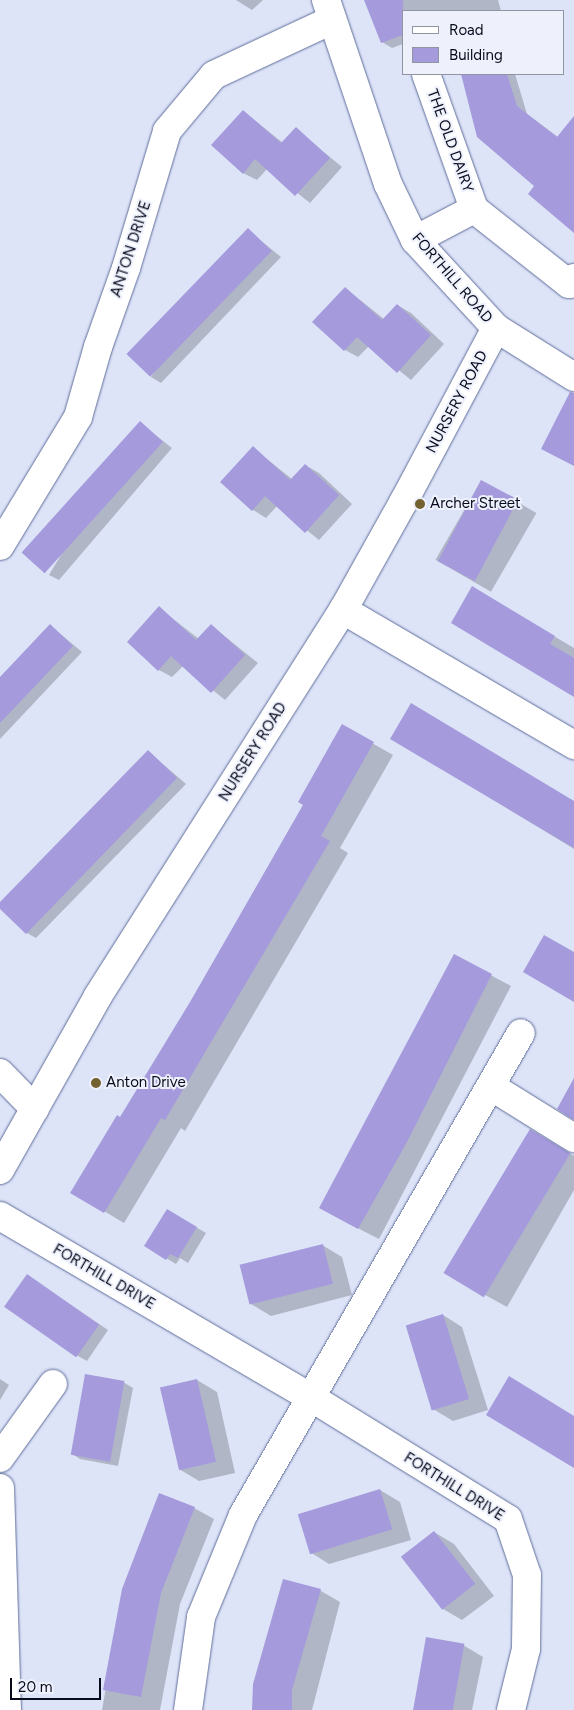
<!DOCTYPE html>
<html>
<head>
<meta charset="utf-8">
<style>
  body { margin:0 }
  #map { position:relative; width:574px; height:1710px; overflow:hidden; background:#dde4f8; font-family:Figtree,sans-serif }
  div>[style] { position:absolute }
  .shadow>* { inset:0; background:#0003; transform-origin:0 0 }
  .building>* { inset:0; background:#a49adc; transform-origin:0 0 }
  .roads { filter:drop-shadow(0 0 1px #5f6d9a) drop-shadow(0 0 1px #5f6d9a) }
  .minor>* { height:28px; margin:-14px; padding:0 14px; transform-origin:14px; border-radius:14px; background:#fff }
  .dots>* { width:14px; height:14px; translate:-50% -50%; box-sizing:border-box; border:2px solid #eef1fc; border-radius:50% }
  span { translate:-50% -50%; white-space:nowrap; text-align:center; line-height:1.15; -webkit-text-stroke:4px #eef1fc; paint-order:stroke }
  .street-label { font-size:15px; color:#060a1b }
  .poi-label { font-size:15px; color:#060a1b }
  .left { translate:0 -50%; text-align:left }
  .legend { position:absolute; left:402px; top:10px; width:162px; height:65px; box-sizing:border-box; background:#eef1fc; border:1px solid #9195a2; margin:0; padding:6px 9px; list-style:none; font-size:15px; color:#060a1b }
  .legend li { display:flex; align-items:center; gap:10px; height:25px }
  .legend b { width:25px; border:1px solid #9195a2 }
  .scale { position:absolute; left:10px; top:1678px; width:91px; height:22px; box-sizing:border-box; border:2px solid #060a1b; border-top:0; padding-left:6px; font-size:15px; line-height:18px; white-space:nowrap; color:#060a1b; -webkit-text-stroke:4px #eef1fc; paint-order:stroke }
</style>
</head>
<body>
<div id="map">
  <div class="shadow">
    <i style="clip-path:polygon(236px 0,263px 0,252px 10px)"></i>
    <i style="clip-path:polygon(365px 0,498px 0,501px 11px,403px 11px,403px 44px,392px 48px,382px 42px)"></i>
    <i style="clip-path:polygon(463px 74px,515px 74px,527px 114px,558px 137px,574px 135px,574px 231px,536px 186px,478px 136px)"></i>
    <i style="clip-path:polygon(243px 111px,283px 143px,296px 129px,342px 167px,310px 203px,267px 169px,257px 180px,243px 173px)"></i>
    <i style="clip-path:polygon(248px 230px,281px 257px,161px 383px,151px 377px)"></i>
    <i style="clip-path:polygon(345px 288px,384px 319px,397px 305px,411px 313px,444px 344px,411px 380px,369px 346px,358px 357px,345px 350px)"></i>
    <i style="clip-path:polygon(140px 423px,172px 448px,59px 580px,49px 575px)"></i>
    <i style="clip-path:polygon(253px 448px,292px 479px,305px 465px,319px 473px,352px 504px,319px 540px,277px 506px,266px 518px,253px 510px)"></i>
    <i style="left:481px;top:481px;width:64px;height:91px;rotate:30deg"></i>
    <i style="clip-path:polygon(473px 588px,574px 648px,574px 694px)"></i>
    <i style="clip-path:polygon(159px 608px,199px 639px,211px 625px,258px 663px,225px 700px,183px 666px,172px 677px,159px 670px)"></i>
    <i style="clip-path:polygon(51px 626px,82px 652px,0 739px,0 679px)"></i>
    <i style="clip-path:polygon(342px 726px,393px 755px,340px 848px,348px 853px,185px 1131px,181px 1128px,124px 1223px,72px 1192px,121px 1119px,191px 1002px,304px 804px)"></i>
    <i style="clip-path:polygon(392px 738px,574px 801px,574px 849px)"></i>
    <i style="clip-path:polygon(148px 751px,186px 784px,36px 938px,27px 933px,0 904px)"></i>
    <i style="clip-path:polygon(455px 956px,511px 986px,379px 1239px,340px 1219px)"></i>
    <i style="clip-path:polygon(531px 1131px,574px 1156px,574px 1190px,507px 1307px,449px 1275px)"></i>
    <i style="clip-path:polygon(167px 1210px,206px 1233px,188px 1263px,180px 1258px,176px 1264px,146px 1246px)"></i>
    <i style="clip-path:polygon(322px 1245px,342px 1257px,352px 1295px,271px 1316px,251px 1304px)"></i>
    <i style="clip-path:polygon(37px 1282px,108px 1330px,87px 1361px,78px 1356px)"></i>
    <i style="clip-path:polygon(443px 1315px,462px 1327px,488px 1410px,453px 1421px,433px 1409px)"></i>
    <i style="clip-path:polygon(0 1379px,9px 1385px,0 1400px)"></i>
    <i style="clip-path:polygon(197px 1380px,217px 1392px,235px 1473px,199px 1481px,179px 1469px)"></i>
    <i style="clip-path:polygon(123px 1382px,133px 1388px,118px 1466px,80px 1459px,71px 1453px)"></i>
    <i style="clip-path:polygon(380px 1490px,400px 1502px,411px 1540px,329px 1564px,310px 1552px)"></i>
    <i style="clip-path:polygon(194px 1508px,214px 1519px,180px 1604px,160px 1710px,102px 1710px,123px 1589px)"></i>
    <i style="clip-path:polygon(434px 1532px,454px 1544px,494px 1596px,462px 1620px,443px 1609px)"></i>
    <i style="clip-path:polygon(284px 1580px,321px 1591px,340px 1602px,312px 1710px,253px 1710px)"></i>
    <i style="clip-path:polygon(463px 1645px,483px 1657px,472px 1710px,413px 1710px)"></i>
  </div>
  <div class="building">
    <i style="clip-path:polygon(364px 0,403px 0,403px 35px,381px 43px)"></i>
    <i style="clip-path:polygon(461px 74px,507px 74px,517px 106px,557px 137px,574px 116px,574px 233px,528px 194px,534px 186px,477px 137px)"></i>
    <i style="clip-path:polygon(243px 110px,281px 143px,296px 127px,330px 158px,295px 196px,255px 159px,243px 174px,211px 145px)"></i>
    <i style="left:248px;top:228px;width:33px;height:175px;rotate:44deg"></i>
    <i style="clip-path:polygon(345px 287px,382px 320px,397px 304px,431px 335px,397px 373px,357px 337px,344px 351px,312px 322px)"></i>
    <i style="clip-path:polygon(570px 392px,574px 393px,574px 466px,541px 449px)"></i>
    <i style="left:140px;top:421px;width:31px;height:177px;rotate:42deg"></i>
    <i style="clip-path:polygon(253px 446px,290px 480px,305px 464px,339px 495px,305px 533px,265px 496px,252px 511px,220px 482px)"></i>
    <i style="left:481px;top:480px;width:42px;height:92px;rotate:28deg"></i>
    <i style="clip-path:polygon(472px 586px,555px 636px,550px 644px,574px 658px,574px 697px,451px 623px)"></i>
    <i style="clip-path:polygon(159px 606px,196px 640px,211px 624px,245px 655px,211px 693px,171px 656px,158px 671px,127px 642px)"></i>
    <i style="clip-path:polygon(50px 624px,73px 646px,0 723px,0 677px)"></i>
    <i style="clip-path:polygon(411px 703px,574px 801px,574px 848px,390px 739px)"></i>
    <i style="clip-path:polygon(342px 724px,374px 742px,321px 836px,330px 841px,165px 1120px,161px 1118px,104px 1213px,70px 1193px,117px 1115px,120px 1117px,190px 1002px,303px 805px,298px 802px)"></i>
    <i style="clip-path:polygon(148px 750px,177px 778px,26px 934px,0 909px,0 902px)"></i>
    <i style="clip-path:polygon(544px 935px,574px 952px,574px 1002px,523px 972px)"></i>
    <i style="clip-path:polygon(454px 954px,492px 974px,407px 1142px,358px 1229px,319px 1208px)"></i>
    <i style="clip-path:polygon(574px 1078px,574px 1120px,557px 1109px)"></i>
    <i style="left:530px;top:1129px;width:47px;height:168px;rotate:31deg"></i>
    <i style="clip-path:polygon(167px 1209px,197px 1227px,178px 1258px,170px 1254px,166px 1260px,144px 1246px)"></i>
    <i style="left:323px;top:1244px;width:41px;height:86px;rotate:76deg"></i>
    <i style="left:27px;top:1274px;width:88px;height:40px;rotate:35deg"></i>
    <i style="left:443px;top:1314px;width:89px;height:39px;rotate:73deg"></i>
    <i style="left:85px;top:1374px;width:40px;height:82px;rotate:10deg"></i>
    <i style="clip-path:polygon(509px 1376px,574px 1416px,574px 1468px,486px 1415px)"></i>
    <i style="left:197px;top:1379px;width:85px;height:38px;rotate:77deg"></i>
    <i style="left:380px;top:1489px;width:42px;height:86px;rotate:73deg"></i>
    <i style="clip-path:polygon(159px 1493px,195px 1507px,161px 1593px,141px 1697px,103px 1690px,122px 1589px)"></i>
    <i style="left:434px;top:1531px;width:67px;height:42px;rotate:52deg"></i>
    <i style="clip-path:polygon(283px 1579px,321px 1589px,292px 1690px,292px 1710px,252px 1710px,253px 1684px)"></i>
    <i style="left:426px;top:1637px;width:39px;height:75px;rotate:10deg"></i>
  </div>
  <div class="roads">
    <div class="minor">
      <i style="left:326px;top:0;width:194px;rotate:71.4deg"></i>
      <i style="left:388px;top:184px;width:62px;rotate:64.3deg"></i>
      <i style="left:415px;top:240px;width:120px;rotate:47.4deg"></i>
      <i style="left:496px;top:328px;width:92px;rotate:32.1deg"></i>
      <i style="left:426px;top:74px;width:143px;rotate:70.4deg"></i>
      <i style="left:415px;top:240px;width:67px;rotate:-27.7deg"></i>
      <i style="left:474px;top:209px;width:121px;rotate:38.3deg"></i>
      <i style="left:569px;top:284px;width:8px;rotate:-50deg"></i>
      <i style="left:0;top:546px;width:151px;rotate:-58.8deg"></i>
      <i style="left:78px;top:417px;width:73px;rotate:-74.1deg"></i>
      <i style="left:98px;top:347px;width:84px;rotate:-70.5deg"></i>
      <i style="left:126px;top:268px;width:143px;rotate:-73.3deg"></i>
      <i style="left:167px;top:131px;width:73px;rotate:-50deg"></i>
      <i style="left:214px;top:75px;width:130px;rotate:-25deg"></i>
      <i style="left:343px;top:610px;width:268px;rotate:30.3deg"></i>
      <i style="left:0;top:1073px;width:50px;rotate:45.8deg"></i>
      <i style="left:492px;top:1087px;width:97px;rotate:31.9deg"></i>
      <i style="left:0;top:1170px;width:200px;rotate:-60.6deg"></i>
      <i style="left:98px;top:996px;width:457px;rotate:-57.6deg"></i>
      <i style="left:343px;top:610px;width:125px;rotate:-60.8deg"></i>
      <i style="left:404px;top:501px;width:196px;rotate:-62deg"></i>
      <i style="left:0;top:1216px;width:361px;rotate:30.3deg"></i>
      <i style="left:312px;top:1398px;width:230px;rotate:31.7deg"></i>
      <i style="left:508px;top:1519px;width:59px;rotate:71.3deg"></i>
      <i style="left:527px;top:1575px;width:74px;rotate:90.8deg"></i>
      <i style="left:526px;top:1649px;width:63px;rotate:103.8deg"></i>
      <i style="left:0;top:1458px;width:91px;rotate:-54.4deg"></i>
      <i style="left:0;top:1488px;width:222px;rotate:88.2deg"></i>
      <i style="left:188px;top:1710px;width:94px;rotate:-82deg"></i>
      <i style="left:201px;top:1617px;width:110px;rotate:-67.6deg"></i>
      <i style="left:243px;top:1515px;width:556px;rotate:-60.03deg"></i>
    </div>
  </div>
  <div class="dots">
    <i style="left:420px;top:504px;background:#736230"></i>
    <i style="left:96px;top:1083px;background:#736230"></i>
  </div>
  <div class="street-label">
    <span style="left:450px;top:141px;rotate:70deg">THE OLD DAIRY</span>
    <span style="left:131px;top:249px;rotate:-72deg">ANTON DRIVE</span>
    <span style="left:452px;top:278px;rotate:49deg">FORTHILL ROAD</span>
    <span style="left:457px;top:402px;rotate:-62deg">NURSERY ROAD</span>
    <span style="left:253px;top:752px;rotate:-58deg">NURSERY ROAD</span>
    <span style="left:104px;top:1277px;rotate:30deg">FORTHILL DRIVE</span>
    <span style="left:454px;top:1487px;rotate:32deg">FORTHILL DRIVE</span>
  </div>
  <div class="poi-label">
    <span class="left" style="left:430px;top:504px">Archer Street</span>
    <span class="left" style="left:106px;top:1083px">Anton Drive</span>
  </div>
  <ul class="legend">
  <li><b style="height:6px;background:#fff"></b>Road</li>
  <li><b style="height:14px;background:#a49adc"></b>Building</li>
  </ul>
  <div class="scale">20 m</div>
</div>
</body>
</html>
